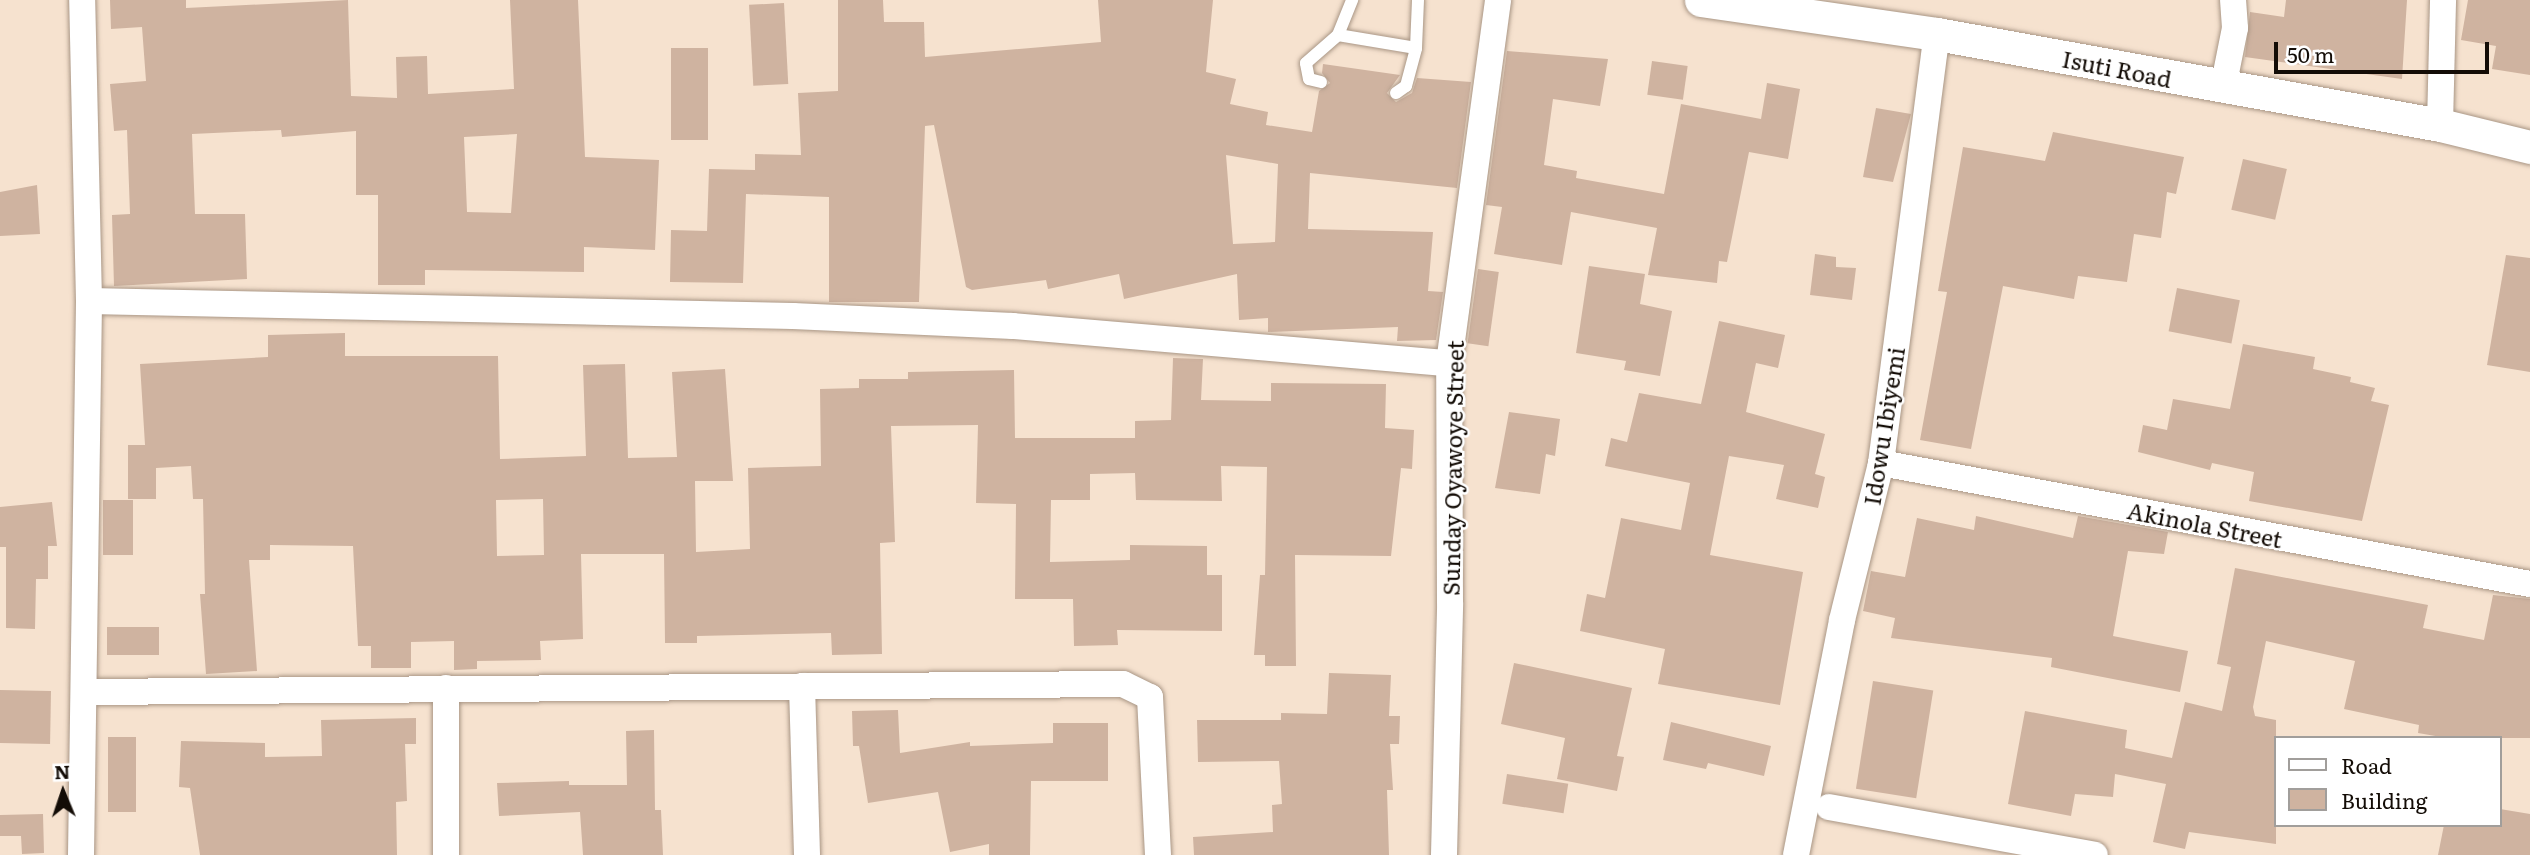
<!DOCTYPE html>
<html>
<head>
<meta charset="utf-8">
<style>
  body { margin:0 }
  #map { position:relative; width:2530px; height:855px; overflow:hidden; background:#f6e2cf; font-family:Literata,serif }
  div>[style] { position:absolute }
  .building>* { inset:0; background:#cfb3a0; transform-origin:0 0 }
  .roads { filter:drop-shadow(0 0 2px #a99685) drop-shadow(0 0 2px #a99685) }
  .service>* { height:12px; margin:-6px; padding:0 6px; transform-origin:6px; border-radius:6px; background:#fff }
  .minor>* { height:26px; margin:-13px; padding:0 13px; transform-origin:13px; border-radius:13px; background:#fff }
  .tertiary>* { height:33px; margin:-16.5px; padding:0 16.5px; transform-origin:16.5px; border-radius:16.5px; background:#fff }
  span { translate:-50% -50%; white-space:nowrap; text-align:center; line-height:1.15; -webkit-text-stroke:5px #fff; paint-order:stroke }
  .street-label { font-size:23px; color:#130c06 }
  .legend { position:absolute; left:2274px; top:736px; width:228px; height:91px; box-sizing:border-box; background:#fff; border:2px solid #a19e9b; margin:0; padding:9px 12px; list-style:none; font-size:21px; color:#130c06 }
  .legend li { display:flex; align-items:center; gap:14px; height:35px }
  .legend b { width:35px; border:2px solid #a19e9b }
  .north { position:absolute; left:28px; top:757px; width:70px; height:70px; -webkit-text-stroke:5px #fff; paint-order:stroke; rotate:358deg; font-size:19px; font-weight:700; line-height:28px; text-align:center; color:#130c06 }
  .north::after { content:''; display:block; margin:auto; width:24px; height:32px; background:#130c06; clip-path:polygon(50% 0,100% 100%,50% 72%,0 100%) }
  .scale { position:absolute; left:2274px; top:42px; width:215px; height:32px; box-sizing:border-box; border:4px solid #130c06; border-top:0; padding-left:9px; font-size:21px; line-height:24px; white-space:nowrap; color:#130c06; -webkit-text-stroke:5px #fff; paint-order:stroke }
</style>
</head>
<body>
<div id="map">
  <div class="building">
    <i style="clip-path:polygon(evenodd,110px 0,186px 0,186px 8px,348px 0,351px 96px,397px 98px,396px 57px,427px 56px,428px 94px,514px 89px,510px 0,578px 0,585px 157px,659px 160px,655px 250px,584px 247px,584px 272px,425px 270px,425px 285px,378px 285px,378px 195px,356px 195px,356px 131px,282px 137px,281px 130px,192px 134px,195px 214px,245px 214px,247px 279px,114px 286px,112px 215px,130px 214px,127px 130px,114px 131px,110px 84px,146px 81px,142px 27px,111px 29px,110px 0,517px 134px,511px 213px,467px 212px,464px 137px,517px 134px)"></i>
    <i style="clip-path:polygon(evenodd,838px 0,883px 0,884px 22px,924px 22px,925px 57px,1101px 42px,1098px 0,1213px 0,1206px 72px,1236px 79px,1230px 104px,1268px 112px,1266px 125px,1312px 132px,1319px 91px,1330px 83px,1322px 73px,1323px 64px,1400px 75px,1387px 93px,1396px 102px,1412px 93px,1417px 78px,1471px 82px,1457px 188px,1310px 173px,1308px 229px,1433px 232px,1428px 291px,1443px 292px,1436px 340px,1397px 341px,1398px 327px,1268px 332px,1268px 318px,1239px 320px,1237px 274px,1124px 299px,1119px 274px,1048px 289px,1046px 280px,972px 290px,966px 287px,934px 125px,925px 126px,919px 302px,829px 302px,829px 197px,746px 194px,743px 283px,670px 282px,671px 230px,707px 231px,709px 169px,755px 170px,755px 154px,801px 155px,798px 93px,838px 91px,838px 0,1226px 155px,1278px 164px,1275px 242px,1233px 244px,1226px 155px)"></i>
    <i style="clip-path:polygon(2286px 0,2407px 0,2402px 79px,2245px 57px,2250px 12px,2284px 17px)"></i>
    <i style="clip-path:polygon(2468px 0,2530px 0,2530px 75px,2492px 69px,2496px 46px,2461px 40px)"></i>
    <i style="left:784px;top:3px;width:81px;height:35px;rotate:87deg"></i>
    <i style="left:671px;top:48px;width:37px;height:92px"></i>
    <i style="clip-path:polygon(1507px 51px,1608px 59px,1600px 106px,1553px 99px,1544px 165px,1577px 171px,1576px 178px,1664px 194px,1681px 104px,1761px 119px,1767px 83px,1800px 89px,1788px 159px,1749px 152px,1727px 262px,1719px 261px,1717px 283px,1648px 275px,1657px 228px,1571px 212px,1562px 265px,1494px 254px,1502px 207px,1486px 205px)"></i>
    <i style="left:1652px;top:61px;width:36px;height:34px;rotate:8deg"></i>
    <i style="clip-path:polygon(1876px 108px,1911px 114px,1893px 182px,1863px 177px)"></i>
    <i style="clip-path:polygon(2053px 132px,2184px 157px,2176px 194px,2167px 192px,2161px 238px,2134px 234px,2127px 282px,2078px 276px,2074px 299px,2003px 286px,1971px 449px,1920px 440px,1947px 292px,1938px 291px,1963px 147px,2045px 161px)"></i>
    <i style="left:2243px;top:159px;width:45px;height:52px;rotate:13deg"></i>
    <i style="clip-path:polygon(37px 185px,40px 234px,0 236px,0 192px)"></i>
    <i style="clip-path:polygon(1815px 254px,1836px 257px,1836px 267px,1856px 268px,1852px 300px,1810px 295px)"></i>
    <i style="clip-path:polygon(2506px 255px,2530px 258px,2530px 372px,2487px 365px)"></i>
    <i style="clip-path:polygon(1589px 266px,1645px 274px,1640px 304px,1672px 311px,1660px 376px,1624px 370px,1626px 361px,1576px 353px)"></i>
    <i style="left:1478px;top:269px;width:21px;height:75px;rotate:8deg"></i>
    <i style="left:2177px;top:288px;width:64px;height:44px;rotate:11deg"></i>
    <i style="clip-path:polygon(1719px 321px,1785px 335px,1778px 368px,1756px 363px,1746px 412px,1825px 434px,1815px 474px,1825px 477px,1818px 508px,1776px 499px,1784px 465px,1729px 456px,1710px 555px,1803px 572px,1780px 705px,1658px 684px,1665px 649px,1580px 631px,1587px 594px,1605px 598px,1621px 518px,1681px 530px,1690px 483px,1605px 466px,1611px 438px,1627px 442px,1639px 393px,1701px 404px)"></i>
    <i style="clip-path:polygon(evenodd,345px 333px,345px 356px,498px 356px,500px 459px,586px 456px,583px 365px,625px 364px,628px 458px,677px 457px,672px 372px,725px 369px,733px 481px,695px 481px,696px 552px,750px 549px,748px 468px,821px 466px,820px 389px,859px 388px,859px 379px,908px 379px,908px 372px,1014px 370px,1015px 438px,1135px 438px,1135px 421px,1171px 420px,1173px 358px,1203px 359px,1201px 400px,1271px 401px,1271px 383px,1386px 384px,1385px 428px,1414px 430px,1412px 469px,1401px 468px,1391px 556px,1295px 555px,1296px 666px,1265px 666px,1265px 655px,1254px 655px,1260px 575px,1265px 575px,1267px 467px,1221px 466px,1222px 501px,1136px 500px,1135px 473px,1090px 474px,1090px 500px,1051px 500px,1050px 562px,1130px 560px,1130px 545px,1207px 546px,1207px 575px,1222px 575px,1222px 631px,1117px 630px,1118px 645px,1074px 646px,1073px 599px,1015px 599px,1016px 504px,976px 503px,978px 425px,891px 426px,895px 542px,880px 543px,882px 654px,832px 655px,831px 633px,697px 636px,697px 643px,665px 643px,664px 554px,581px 554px,583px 639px,540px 641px,541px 660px,477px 661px,477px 669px,454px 670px,454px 641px,411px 642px,411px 668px,371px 668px,371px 646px,358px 646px,353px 546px,270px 545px,270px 560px,249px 560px,257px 671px,206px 674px,200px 594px,205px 594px,203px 499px,193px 499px,191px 466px,156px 468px,156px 499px,128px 499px,128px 445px,145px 445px,140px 364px,268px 357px,268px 335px,345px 333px,543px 499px,544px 555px,497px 556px,496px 500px,543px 499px)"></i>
    <i style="clip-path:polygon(2243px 344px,2315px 357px,2313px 369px,2351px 377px,2350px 382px,2375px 388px,2371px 401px,2389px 405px,2362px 521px,2249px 501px,2254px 472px,2212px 463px,2210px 470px,2138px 452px,2143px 425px,2167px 430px,2173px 399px,2230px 409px)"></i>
    <i style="clip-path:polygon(1509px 412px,1560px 419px,1555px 456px,1546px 454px,1540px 494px,1495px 488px)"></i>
    <i style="left:103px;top:500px;width:30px;height:55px"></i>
    <i style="clip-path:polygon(52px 502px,57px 546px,48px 546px,48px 579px,36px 579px,35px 629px,6px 628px,6px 547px,0 547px,0 507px)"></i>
    <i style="clip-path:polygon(1976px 516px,2073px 538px,2078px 516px,2168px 532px,2164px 554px,2128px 551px,2113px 636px,2188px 651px,2180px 692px,2051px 667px,2052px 658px,1891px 638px,1895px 618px,1863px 611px,1871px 571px,1905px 577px,1917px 518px,1974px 530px)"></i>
    <i style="clip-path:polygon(2235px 568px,2428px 605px,2423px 628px,2484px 640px,2493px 595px,2530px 599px,2530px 738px,2447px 738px,2418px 733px,2419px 725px,2344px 709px,2355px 661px,2266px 641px,2253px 707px,2255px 716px,2276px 720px,2276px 844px,2189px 832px,2185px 849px,2153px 842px,2166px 784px,2115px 774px,2113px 797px,2075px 794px,2071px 816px,2008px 804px,2025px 711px,2127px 730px,2125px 748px,2172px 758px,2185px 702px,2222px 711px,2231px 667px,2217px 664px)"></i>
    <i style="left:107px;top:627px;width:52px;height:28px"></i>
    <i style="clip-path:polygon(1514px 663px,1632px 688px,1617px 756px,1624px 757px,1617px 791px,1557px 779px,1565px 738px,1501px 724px)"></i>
    <i style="clip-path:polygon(1329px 673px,1391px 675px,1389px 716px,1400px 716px,1399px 744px,1390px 744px,1393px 790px,1387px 790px,1389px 855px,1194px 855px,1193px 837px,1273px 832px,1272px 805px,1282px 804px,1279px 761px,1198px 762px,1197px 720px,1281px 720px,1281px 713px,1327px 714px)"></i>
    <i style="left:1873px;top:681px;width:61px;height:109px;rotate:9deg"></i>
    <i style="left:0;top:690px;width:51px;height:53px;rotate:1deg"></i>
    <i style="clip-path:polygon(898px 710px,900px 753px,970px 742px,970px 746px,1053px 743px,1053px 723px,1108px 723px,1108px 781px,1031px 781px,1030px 855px,989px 855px,989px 844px,950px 852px,938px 792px,868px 803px,859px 746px,853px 746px,852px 711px)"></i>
    <i style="clip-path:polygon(416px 718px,416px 744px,405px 744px,407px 801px,396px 802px,397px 855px,200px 855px,190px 788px,179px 787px,181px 741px,265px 743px,265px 757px,322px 756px,321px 720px)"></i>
    <i style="clip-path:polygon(1671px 722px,1771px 746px,1764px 776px,1708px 763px,1706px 769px,1663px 760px)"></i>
    <i style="clip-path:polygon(654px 730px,655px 810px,661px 810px,663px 855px,583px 855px,580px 812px,499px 816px,497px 783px,569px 781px,569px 785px,627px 785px,626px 731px)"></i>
    <i style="left:108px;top:737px;width:28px;height:75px"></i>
    <i style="left:1507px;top:774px;width:62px;height:30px;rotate:9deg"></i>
    <i style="clip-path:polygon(2500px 809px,2530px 814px,2530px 855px,2438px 855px,2444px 825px,2500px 825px)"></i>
    <i style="clip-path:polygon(43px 814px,44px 853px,22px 854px,21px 836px,0 836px,0 815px)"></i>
  </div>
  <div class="roads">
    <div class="service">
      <i style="left:1338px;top:35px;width:79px;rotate:9.5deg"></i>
      <i style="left:1321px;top:82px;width:12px;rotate:-166deg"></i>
      <i style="left:1309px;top:79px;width:16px;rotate:-101deg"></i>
      <i style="left:1306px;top:63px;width:43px;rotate:-41.2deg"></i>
      <i style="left:1338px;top:35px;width:38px;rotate:-68deg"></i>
      <i style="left:1396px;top:93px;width:12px;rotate:-35deg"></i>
      <i style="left:1406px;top:86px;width:39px;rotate:-75deg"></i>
      <i style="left:1416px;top:48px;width:48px;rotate:-87.6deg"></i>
    </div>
    <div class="minor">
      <i style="left:2223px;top:88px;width:61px;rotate:-78.7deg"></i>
      <i style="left:2235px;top:28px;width:28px;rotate:-94deg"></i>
      <i style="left:2440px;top:125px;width:125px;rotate:-88.6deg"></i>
      <i style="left:89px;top:301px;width:704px;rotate:1.22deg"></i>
      <i style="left:793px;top:316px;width:220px;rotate:2.6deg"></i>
      <i style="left:1013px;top:326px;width:438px;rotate:4.9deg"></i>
      <i style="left:1881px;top:463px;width:660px;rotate:10.56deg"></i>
      <i style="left:802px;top:686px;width:169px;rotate:88.3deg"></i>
      <i style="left:446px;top:688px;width:167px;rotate:90deg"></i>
      <i style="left:84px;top:692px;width:1039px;rotate:-0.44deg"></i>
      <i style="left:1123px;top:684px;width:30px;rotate:26deg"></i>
      <i style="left:1150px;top:697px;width:158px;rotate:87.1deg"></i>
      <i style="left:1829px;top:807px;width:270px;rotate:10.2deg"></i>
      <i style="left:81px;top:855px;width:554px;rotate:-89.17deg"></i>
      <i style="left:89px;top:301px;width:301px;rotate:-91.3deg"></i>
      <i style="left:1444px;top:855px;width:252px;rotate:-88.6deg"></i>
      <i style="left:1450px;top:603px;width:240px;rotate:-90.2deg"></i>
      <i style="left:1449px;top:363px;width:366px;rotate:-82.3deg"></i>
      <i style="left:1796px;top:855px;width:239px;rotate:-78.9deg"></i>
      <i style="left:1842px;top:620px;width:162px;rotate:-76deg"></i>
      <i style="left:1881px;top:463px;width:433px;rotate:-82.6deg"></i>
    </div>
    <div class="tertiary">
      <i style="left:1701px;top:0;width:238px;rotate:8.2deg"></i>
      <i style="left:1937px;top:34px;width:511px;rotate:10.25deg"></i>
      <i style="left:2440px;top:125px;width:93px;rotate:13.7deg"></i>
    </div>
  </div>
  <div class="street-label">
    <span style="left:2117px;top:68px;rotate:11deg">Isuti Road</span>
    <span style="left:1883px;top:426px;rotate:-81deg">Idowu Ibiyemi</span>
    <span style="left:1452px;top:468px;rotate:-89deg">Sunday Oyawoye Street</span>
    <span style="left:2205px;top:524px;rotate:11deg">Akinola Street</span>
  </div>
  <ul class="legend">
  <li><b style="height:9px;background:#fff"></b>Road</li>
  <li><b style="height:19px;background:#cfb3a0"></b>Building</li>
  </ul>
  <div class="north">N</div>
  <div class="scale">50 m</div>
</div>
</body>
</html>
